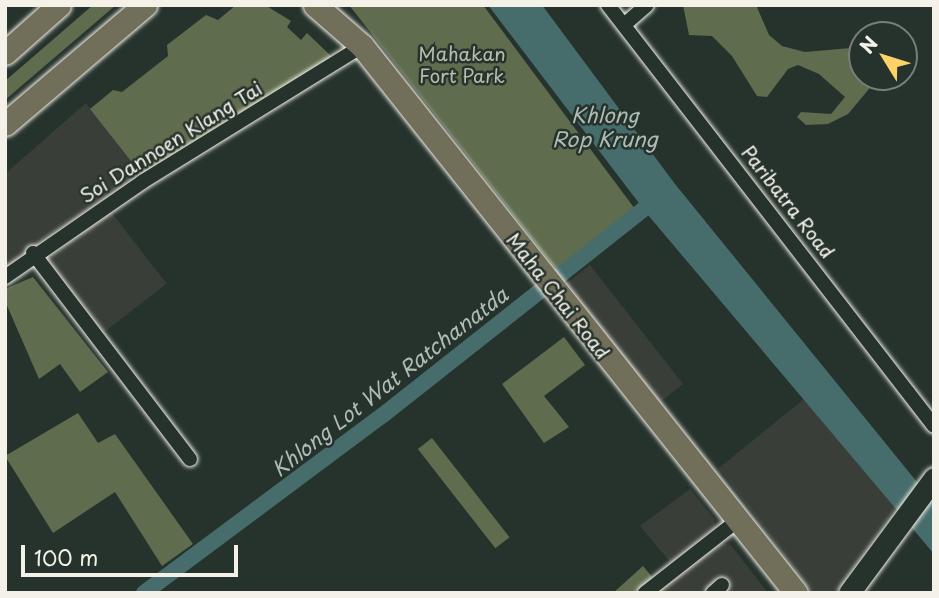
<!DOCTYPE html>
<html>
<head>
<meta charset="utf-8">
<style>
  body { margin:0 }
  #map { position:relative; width:939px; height:598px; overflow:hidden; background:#26332d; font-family:"Playpen Sans",sans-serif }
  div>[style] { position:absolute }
  .built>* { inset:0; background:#393f38; transform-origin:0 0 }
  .green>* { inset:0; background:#5f6c4e; transform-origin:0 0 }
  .water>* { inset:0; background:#476c6c }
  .canal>* { height:16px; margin:-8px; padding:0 8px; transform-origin:8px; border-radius:8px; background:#476c6c }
  .roads { filter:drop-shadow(0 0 2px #f4f1e8) drop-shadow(0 0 2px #f4f1e8) }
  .minor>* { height:14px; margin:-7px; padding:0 7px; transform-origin:7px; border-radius:7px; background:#26332d }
  .secondary>* { height:21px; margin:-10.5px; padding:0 10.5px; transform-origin:10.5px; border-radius:10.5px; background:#26332d }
  .primary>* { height:23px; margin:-11.5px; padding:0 11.5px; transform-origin:11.5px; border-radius:11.5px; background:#716e59 }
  span { translate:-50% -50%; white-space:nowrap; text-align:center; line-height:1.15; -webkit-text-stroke:5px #26332d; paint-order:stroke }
  .park-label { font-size:19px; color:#b8bcaa }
  .street-label { font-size:19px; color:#f4f1e8 }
  .water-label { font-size:21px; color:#afbcb6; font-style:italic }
  .frame { position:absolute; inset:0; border:7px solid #f4f1e8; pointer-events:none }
  .north { position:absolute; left:848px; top:21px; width:70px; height:70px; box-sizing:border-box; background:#26332d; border:2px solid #787f78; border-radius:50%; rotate:308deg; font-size:19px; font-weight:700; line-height:28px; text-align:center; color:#f4f1e8 }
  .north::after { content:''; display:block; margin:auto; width:24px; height:32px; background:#ffd166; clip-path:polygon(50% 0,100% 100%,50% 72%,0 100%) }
  .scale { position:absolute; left:21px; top:545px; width:217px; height:32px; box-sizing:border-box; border:4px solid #f4f1e8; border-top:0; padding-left:9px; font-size:21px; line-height:24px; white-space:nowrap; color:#f4f1e8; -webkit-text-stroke:5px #26332d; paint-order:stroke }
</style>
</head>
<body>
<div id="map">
  <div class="built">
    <i style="clip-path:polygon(86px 103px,142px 175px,44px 238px,5px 270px,5px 174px)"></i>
    <i style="left:110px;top:211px;width:92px;height:85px;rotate:52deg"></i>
    <i style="left:590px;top:265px;width:151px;height:30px;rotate:52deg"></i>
    <i style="clip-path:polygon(804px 399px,896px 507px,835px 593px,813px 593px,719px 468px)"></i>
    <i style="clip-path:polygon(690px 489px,714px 519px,715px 527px,671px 563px,640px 526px)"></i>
    <i style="clip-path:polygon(718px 542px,731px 545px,768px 593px,653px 593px)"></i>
  </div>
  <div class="green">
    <i style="clip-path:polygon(93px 5px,116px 5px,5px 100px,5px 81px)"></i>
    <i style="clip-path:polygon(236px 5px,265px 5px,291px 21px,287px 27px,301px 40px,307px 33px,332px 57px,142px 175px,90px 109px,113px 90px,122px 92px,168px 56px,167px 45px,206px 15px,218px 20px)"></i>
    <i style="clip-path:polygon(349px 5px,483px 5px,635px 209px,556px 269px)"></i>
    <i style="clip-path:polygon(683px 5px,756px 5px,769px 35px,782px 46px,805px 52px,862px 47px,862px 77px,879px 77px,848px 114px,828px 124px,806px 125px,797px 117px,801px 112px,831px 114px,845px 97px,819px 74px,798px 65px,788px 69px,767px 97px,757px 96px,732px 56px,712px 36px,689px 35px)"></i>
    <i style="clip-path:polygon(33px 277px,108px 372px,80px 392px,60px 364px,39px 379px,5px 301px,5px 289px)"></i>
    <i style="clip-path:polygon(564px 337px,585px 365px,544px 396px,569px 427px,544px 443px,502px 384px)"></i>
    <i style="clip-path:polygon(78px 413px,98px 443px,115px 434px,193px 544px,162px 566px,115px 492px,53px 533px,5px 456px)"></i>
    <i style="left:432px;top:438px;width:126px;height:18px;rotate:52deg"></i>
    <i style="clip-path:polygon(643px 566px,653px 578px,634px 593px,613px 593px)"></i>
  </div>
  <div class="water">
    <i style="clip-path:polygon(488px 5px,542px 5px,675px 184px,934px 503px,934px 554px,648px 215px)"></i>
  </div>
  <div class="canal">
    <i style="left:144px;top:593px;width:298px;rotate:-36.7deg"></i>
    <i style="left:383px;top:415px;width:350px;rotate:-38.3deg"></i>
  </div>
  <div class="roads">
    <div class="minor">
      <i style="left:608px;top:5px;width:532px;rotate:52.25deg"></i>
      <i style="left:624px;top:25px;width:30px;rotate:-41deg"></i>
      <i style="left:33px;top:253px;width:259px;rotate:52.7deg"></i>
      <i style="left:5px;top:277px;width:167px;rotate:-34.7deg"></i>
      <i style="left:142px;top:182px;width:259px;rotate:-31.7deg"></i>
      <i style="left:645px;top:593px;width:118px;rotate:-38.1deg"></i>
      <i style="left:713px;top:593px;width:12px;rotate:-42deg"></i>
    </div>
    <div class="secondary">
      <i style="left:849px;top:593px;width:143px;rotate:-53.5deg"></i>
    </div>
    <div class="primary">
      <i style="left:315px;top:5px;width:62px;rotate:41.1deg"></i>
      <i style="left:362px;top:46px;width:698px;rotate:51.57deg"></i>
      <i style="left:5px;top:53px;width:72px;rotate:-41.6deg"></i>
      <i style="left:5px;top:124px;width:184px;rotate:-40.4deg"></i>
    </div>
  </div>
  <div class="park-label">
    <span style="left:462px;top:65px">Mahakan<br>Fort Park</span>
  </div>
  <div class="street-label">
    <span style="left:171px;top:142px;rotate:-32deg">Soi Dannoen Klang Tai</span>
    <span style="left:788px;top:202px;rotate:52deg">Paribatra Road</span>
    <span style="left:558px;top:296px;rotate:52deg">Maha Chai Road</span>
  </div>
  <div class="water-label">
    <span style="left:605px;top:126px">Khlong<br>Rop Krung</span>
    <span style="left:389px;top:381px;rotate:-38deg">Khlong Lot Wat Ratchanatda</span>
  </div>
  <div class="frame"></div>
  <div class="north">N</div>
  <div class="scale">100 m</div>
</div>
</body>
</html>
